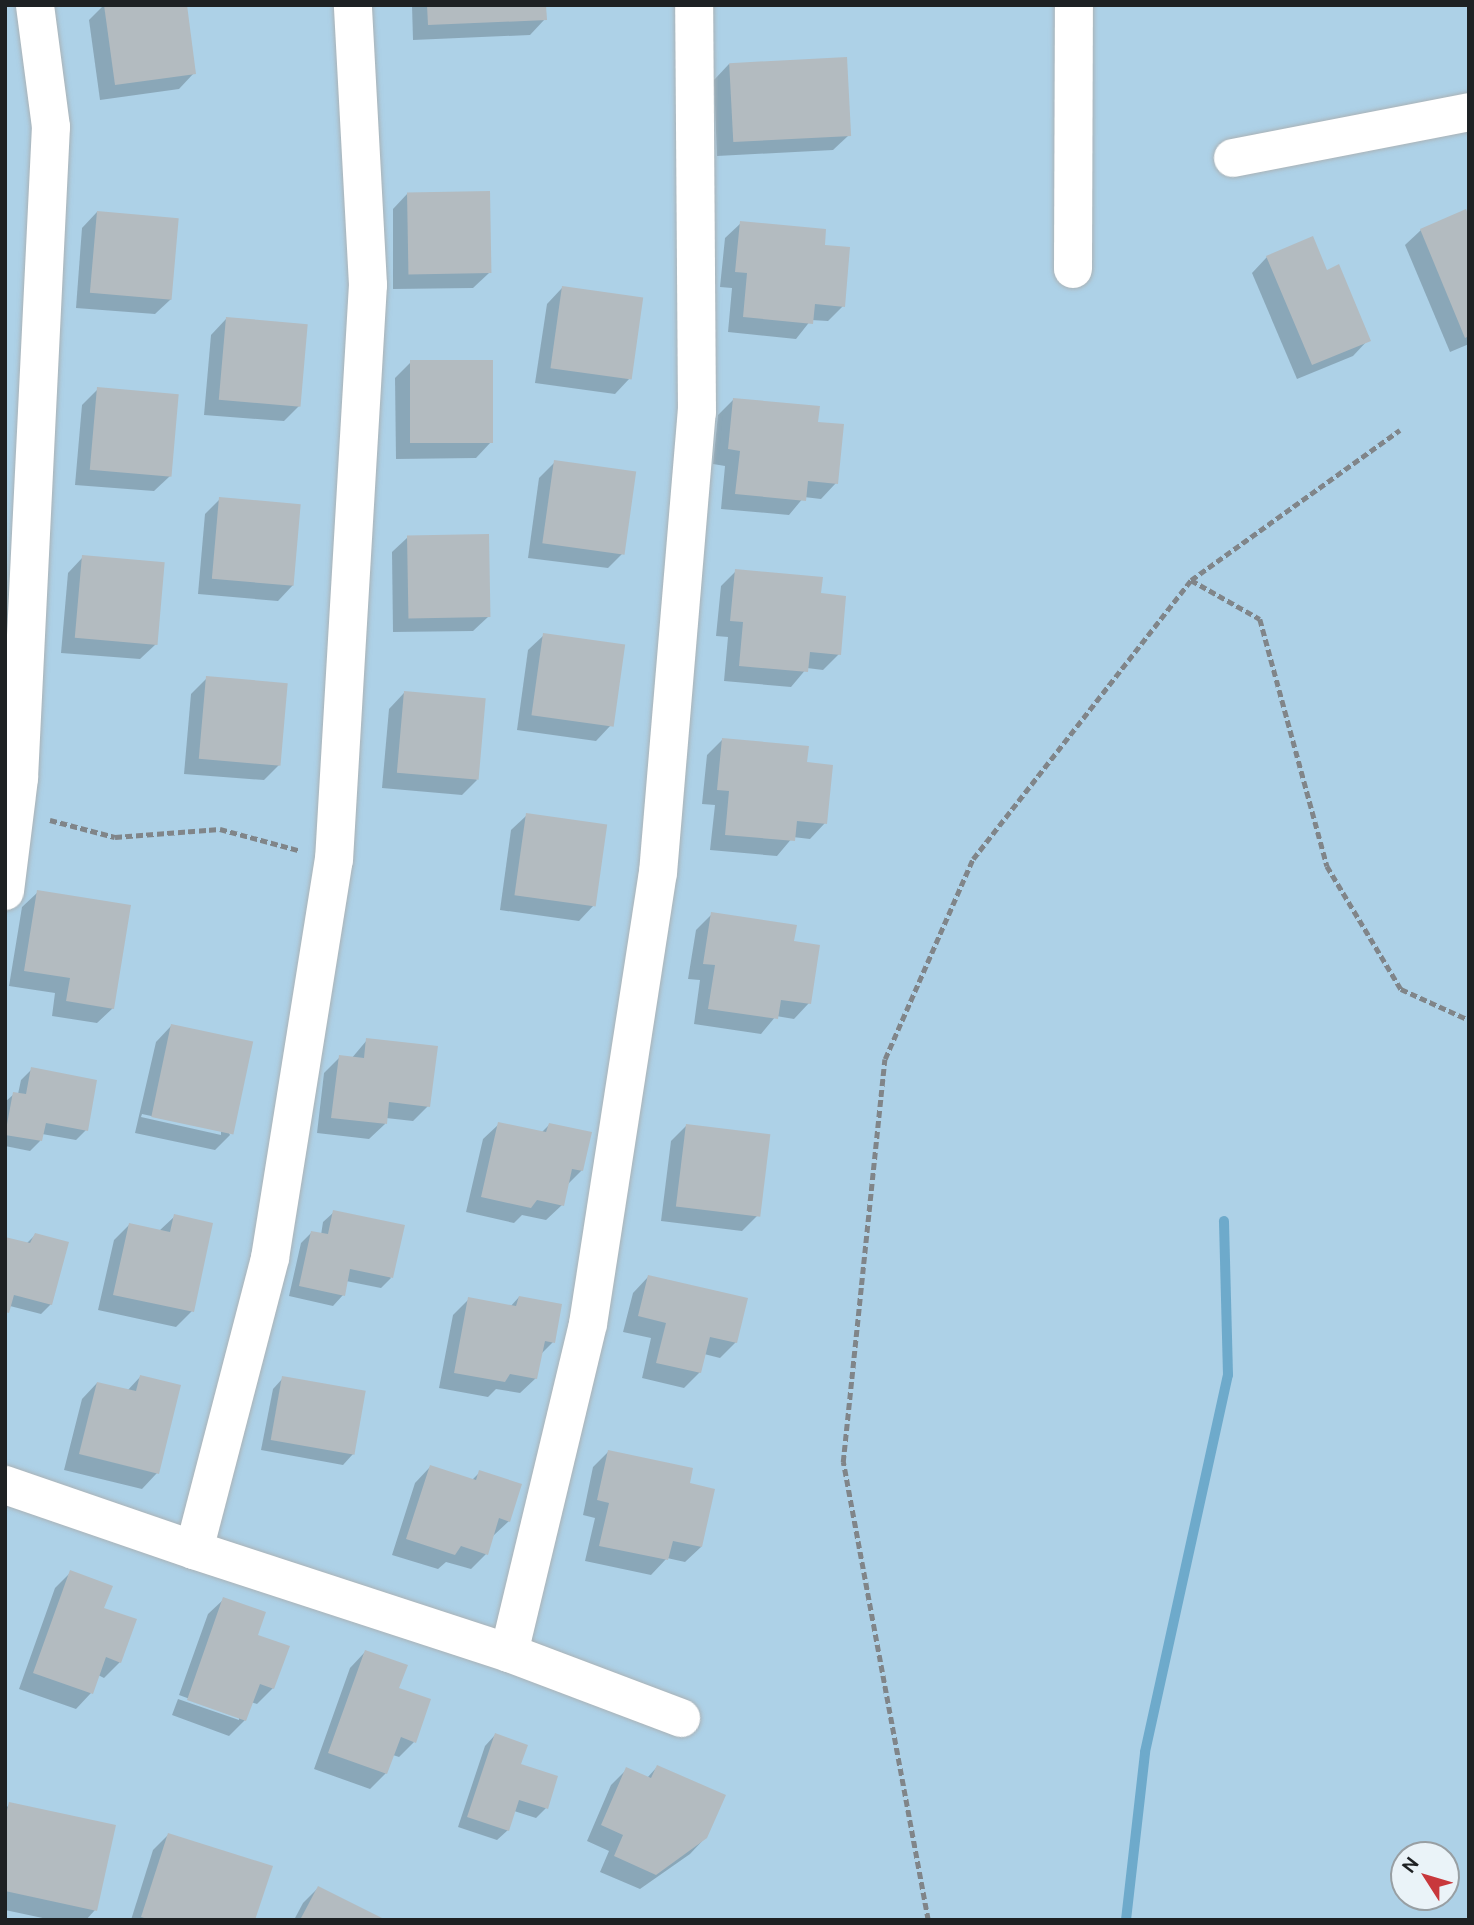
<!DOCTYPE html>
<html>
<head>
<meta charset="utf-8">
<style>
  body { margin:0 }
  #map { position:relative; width:1474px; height:1925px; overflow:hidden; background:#eaf3f8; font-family:Ubuntu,sans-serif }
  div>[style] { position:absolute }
  .green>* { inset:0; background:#add1e7 }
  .shadow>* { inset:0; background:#0003 }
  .stream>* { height:10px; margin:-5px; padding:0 5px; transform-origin:5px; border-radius:5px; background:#6eaacb }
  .building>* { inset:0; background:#b3bbc0; transform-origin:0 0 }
  .path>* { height:4.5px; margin-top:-2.25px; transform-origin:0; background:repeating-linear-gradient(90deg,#808589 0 7px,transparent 0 10.5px) }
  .roads { filter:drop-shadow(0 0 2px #aab2b6) drop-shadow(0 0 2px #aab2b6) }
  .minor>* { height:38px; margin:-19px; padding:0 19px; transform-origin:19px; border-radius:19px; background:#fff }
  span { translate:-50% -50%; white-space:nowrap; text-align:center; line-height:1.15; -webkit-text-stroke:5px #eaf3f8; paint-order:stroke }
  .frame { position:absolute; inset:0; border:7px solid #1e2123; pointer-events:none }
  .north { position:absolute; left:1390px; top:1841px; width:70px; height:70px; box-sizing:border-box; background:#eaf3f8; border:2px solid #989fa3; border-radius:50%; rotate:307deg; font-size:19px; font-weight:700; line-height:28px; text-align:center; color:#1e2123 }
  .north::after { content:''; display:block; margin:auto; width:24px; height:32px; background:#c8383c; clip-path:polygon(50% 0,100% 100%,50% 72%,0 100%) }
</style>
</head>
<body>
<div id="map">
  <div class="green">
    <i style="clip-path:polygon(evenodd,5px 5px,1469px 5px,1469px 1920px,5px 1920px,5px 5px,1404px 1855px,1446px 1855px,1446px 1897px,1404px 1897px,1404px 1855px)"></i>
  </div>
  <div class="shadow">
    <i style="clip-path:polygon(104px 5px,185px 5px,194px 73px,179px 89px,100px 100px,89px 20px)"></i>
    <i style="clip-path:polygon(412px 5px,544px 5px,545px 19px,530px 35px,413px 40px)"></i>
    <i style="clip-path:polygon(729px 64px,849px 135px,833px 150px,717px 156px,714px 80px)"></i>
    <i style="clip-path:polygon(408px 193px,489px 273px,473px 288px,393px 289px,393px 209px)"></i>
    <i style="clip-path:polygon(97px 212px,171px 299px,155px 314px,76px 308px,82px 228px)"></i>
    <i style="clip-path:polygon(1469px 220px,1469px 344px,1450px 352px,1405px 245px,1421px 230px)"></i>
    <i style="clip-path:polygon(741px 223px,823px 247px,843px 306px,828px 321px,811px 320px,796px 339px,728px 332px,732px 288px,720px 287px,725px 238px)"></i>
    <i style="clip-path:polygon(1267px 257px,1326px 272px,1368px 340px,1353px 356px,1297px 379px,1252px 273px)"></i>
    <i style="clip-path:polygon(562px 288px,630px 378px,615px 394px,535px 383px,547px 304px)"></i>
    <i style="clip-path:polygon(226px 319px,299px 406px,284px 421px,204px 415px,211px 335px)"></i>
    <i style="clip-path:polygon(410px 363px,491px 442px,476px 458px,396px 459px,395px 378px)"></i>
    <i style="clip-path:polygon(98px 389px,170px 476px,154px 491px,75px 485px,82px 405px)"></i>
    <i style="clip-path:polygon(733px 400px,816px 424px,836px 483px,821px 499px,804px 497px,789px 515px,721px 509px,725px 466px,713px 464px,718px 415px)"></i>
    <i style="clip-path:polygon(555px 462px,623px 553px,608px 568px,528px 558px,539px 478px)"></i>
    <i style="clip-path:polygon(220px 499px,293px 585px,278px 601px,198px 594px,205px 514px)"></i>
    <i style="clip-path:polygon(408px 537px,489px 616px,473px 631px,393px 632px,392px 552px)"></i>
    <i style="clip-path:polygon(83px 557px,156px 644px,140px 659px,61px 653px,68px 573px)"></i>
    <i style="clip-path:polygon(736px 571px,819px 595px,839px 654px,823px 670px,807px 668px,791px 687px,724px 681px,728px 637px,716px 636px,721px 586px)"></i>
    <i style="clip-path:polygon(544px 635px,611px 725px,596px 741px,517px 730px,528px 650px)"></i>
    <i style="clip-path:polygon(207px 678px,279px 765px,264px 780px,184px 774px,191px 694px)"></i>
    <i style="clip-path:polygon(404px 693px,477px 780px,462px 795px,382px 788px,389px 709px)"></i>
    <i style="clip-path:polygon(722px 740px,805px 764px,825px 823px,810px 839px,793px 837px,777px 856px,710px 850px,715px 805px,702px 804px,707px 755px)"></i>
    <i style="clip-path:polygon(527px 815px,594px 905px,579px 921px,500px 910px,511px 830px)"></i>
    <i style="clip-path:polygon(38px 892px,113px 1008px,97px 1023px,52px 1016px,55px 993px,9px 986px,22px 907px)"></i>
    <i style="clip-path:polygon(712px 914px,809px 1003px,794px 1019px,776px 1016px,761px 1034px,694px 1024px,700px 980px,688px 979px,696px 930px)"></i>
    <i style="clip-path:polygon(evenodd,171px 1026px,230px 1135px,215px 1150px,135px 1133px,156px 1042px,171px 1026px,142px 1114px,221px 1131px,221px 1135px,141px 1117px,142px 1114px)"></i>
    <i style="clip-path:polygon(367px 1040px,428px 1106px,413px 1121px,386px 1118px,385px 1124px,369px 1139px,317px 1133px,324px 1073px,340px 1057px,351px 1059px)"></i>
    <i style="clip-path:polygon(32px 1069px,86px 1130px,76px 1140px,42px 1134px,40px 1141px,30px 1151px,5px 1146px,5px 1102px,14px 1094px,18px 1094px,21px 1080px)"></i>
    <i style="clip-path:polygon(499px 1124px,541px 1133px,549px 1125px,582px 1170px,567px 1185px,562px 1205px,546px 1220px,522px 1215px,514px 1223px,466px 1212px,483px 1139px)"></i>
    <i style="clip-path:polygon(686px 1126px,758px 1215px,742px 1231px,661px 1221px,671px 1141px)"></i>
    <i style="clip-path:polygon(334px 1212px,391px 1278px,381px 1288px,346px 1281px,343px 1295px,333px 1306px,289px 1296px,301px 1243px,311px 1233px,321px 1235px,323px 1222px)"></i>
    <i style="clip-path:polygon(175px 1216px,192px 1311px,176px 1327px,98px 1310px,114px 1240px,129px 1225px,159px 1231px)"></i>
    <i style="clip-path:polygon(35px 1235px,51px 1304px,41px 1314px,10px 1306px,5px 1315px,5px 1239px,26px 1244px)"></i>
    <i style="clip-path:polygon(648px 1277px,736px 1342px,720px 1358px,704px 1354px,700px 1372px,684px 1388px,642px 1378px,651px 1338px,623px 1332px,633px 1293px)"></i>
    <i style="clip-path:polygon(519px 1297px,553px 1342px,540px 1355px,536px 1378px,520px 1393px,496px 1389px,488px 1397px,439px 1388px,453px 1315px,469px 1299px,510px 1307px)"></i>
    <i style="clip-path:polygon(140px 1377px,157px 1473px,142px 1489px,64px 1470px,82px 1399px,97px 1383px,127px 1391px)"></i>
    <i style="clip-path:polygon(283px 1378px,353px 1454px,343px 1465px,261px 1450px,273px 1389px)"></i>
    <i style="clip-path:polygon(608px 1452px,687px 1485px,701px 1547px,685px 1562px,667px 1558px,651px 1575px,585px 1561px,595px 1518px,583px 1515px,593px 1467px)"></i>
    <i style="clip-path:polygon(430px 1467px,471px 1481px,480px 1472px,509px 1521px,493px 1536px,486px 1554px,471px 1569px,446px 1562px,438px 1569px,392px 1555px,415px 1483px)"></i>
    <i style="clip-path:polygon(71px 1572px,102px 1609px,120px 1662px,104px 1678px,98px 1675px,91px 1693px,76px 1709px,19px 1689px,55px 1588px)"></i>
    <i style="clip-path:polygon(224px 1599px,255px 1636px,273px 1688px,257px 1704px,251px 1702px,245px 1720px,229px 1736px,172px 1715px,178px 1699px,239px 1720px,239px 1717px,179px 1695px,208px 1614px)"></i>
    <i style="clip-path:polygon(365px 1652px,397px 1689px,414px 1742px,399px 1757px,393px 1755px,386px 1773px,370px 1789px,314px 1769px,350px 1668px)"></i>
    <i style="clip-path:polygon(495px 1735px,519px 1765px,546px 1808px,536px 1818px,514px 1811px,508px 1830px,497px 1840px,458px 1827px,485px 1746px)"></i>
    <i style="clip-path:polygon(657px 1767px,706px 1837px,690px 1854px,640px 1889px,600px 1872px,609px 1851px,587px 1841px,611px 1785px,627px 1769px,647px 1778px)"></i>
    <i style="clip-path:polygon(10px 1804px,95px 1910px,86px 1920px,52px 1920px,5px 1910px,5px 1809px)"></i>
    <i style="clip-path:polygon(168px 1835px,254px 1920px,131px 1920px,153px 1850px)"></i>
    <i style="clip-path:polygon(318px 1888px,382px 1920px,294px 1920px,303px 1903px)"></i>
  </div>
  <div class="stream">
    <i style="left:1126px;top:1920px;width:169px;rotate:-83.5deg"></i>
    <i style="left:1145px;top:1752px;width:386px;rotate:-77.6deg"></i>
    <i style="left:1228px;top:1375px;width:154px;rotate:-91.5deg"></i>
  </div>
  <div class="building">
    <i style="clip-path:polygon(104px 5px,187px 5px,196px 74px,115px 85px)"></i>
    <i style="clip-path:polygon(427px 5px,546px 5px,547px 20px,428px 25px)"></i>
    <i style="left:847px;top:57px;width:79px;height:118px;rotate:87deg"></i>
    <i style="left:490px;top:191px;width:82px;height:83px;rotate:89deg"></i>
    <i style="clip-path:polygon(1466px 209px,1469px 216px,1469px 336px,1465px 338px,1420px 229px)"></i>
    <i style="left:97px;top:211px;width:82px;height:82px;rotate:5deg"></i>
    <i style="clip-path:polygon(740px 221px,826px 229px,825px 245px,850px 247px,845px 307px,815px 304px,813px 324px,743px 317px,747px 273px,735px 272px)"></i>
    <i style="clip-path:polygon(1313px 236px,1327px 270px,1339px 264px,1371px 341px,1312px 365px,1266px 256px)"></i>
    <i style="left:562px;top:286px;width:82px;height:83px;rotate:8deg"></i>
    <i style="left:226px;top:317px;width:82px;height:83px;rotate:5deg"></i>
    <i style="left:493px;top:360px;width:83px;height:83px;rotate:90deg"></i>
    <i style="left:97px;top:387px;width:82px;height:83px;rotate:5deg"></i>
    <i style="clip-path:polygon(733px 398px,820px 406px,818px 422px,844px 424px,838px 484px,808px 481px,806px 501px,735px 494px,740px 451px,728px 449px)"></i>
    <i style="left:554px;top:460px;width:83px;height:84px;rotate:8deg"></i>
    <i style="left:219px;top:497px;width:82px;height:82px;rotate:5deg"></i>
    <i style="left:489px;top:534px;width:83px;height:82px;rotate:89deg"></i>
    <i style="left:82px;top:555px;width:83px;height:83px;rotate:5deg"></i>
    <i style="clip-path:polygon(735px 569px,823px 577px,821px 593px,846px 596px,841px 655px,810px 652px,808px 672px,739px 666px,743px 622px,730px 621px)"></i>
    <i style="left:543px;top:633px;width:83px;height:83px;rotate:8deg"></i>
    <i style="left:206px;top:676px;width:82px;height:83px;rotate:5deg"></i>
    <i style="left:404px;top:691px;width:82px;height:82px;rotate:5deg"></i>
    <i style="clip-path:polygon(722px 738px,809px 746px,807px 762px,833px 765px,827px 824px,797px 821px,795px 841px,725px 835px,729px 791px,717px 790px)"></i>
    <i style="left:526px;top:813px;width:82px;height:83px;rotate:8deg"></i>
    <i style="clip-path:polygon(37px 890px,131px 905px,114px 1009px,66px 1001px,70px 978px,24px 971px)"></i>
    <i style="clip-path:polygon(711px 912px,797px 925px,794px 941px,820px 945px,811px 1004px,781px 1000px,778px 1019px,708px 1009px,715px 965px,703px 964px)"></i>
    <i style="left:171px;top:1024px;width:84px;height:95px;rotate:12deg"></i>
    <i style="clip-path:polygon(366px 1038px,438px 1046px,430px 1107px,389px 1102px,387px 1124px,331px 1118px,339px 1055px,364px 1058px)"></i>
    <i style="clip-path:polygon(31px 1067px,97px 1080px,88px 1131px,46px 1123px,42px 1141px,5px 1135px,13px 1092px,26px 1094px)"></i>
    <i style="clip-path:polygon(498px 1122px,546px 1132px,549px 1123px,592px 1132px,583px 1171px,572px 1169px,564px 1206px,537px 1200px,531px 1208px,481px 1197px)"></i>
    <i style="left:686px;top:1124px;width:85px;height:83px;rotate:7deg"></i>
    <i style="clip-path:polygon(333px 1210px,405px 1225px,393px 1278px,350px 1269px,345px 1296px,299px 1286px,311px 1231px,328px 1234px)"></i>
    <i style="clip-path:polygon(174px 1214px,213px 1223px,194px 1312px,113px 1295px,129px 1223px,170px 1232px)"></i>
    <i style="clip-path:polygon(35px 1233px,69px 1242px,52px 1305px,14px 1295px,9px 1313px,5px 1312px,5px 1237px,30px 1243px)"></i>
    <i style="clip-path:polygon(648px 1275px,748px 1298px,737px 1343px,710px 1337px,701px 1373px,656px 1363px,666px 1323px,638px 1316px)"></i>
    <i style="clip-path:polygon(519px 1296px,562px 1304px,555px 1343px,545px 1341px,537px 1379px,510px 1374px,505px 1382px,454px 1373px,468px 1297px,516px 1306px)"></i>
    <i style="clip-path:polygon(140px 1375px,181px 1385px,159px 1474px,79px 1454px,97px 1382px,136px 1391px)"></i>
    <i style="left:282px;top:1376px;width:85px;height:65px;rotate:10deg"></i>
    <i style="clip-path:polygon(608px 1450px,693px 1468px,690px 1483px,715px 1489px,702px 1547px,673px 1541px,668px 1560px,599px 1546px,609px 1503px,597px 1500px)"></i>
    <i style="clip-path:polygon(430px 1465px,476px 1480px,479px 1470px,522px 1484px,510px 1522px,499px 1518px,488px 1555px,461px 1546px,455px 1555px,406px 1539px)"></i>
    <i style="clip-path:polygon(70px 1570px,113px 1586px,104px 1608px,137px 1619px,121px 1663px,106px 1657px,93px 1694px,33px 1673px)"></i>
    <i style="clip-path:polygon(223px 1597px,266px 1612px,258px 1635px,290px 1646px,274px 1689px,260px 1684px,246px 1721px,187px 1700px)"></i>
    <i style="clip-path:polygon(365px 1650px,408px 1665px,399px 1688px,431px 1699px,416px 1743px,401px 1737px,387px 1774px,328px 1753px)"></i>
    <i style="clip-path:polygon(495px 1733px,528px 1745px,521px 1764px,558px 1776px,548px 1809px,519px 1800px,509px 1831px,467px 1817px)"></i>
    <i style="clip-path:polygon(657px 1765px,726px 1795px,707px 1838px,656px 1875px,614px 1856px,623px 1835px,601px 1825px,626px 1767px,651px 1778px)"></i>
    <i style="clip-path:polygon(9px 1802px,116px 1825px,97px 1911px,5px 1891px,5px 1819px)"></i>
    <i style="clip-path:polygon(168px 1833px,273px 1866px,255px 1920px,151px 1920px,141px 1917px)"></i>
    <i style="clip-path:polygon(318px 1886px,386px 1920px,300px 1920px)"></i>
  </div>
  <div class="path">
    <i style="left:1191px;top:580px;width:79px;rotate:29.5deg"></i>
    <i style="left:1260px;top:619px;width:256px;rotate:74.8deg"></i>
    <i style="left:1327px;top:866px;width:144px;rotate:59deg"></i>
    <i style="left:1401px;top:989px;width:75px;rotate:24.5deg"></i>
    <i style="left:50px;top:820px;width:67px;rotate:14.7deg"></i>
    <i style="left:115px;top:837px;width:105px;rotate:-4.4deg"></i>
    <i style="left:220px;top:829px;width:81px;rotate:15.1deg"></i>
    <i style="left:928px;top:1920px;width:466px;rotate:-100.5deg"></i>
    <i style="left:843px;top:1462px;width:405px;rotate:-84.1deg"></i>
    <i style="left:885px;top:1059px;width:219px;rotate:-66.3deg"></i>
    <i style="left:973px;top:859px;width:354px;rotate:-52deg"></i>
    <i style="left:1191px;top:580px;width:257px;rotate:-35.7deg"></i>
  </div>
  <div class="roads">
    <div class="minor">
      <i style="left:1233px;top:158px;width:240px;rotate:-11deg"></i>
      <i style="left:1073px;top:269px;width:264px;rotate:-89.8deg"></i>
      <i style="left:5px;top:891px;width:114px;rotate:-82.9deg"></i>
      <i style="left:19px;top:778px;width:652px;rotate:-87.19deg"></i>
      <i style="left:51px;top:127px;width:123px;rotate:-97.5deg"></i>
      <i style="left:5px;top:1485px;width:200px;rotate:19deg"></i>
      <i style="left:194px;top:1550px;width:302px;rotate:-75.4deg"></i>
      <i style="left:270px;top:1258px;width:403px;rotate:-80.9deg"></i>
      <i style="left:334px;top:860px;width:576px;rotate:-86.62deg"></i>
      <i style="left:368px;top:285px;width:280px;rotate:-93.1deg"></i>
      <i style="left:194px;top:1550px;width:331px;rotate:18.1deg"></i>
      <i style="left:509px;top:1653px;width:338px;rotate:-76.5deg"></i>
      <i style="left:588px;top:1324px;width:456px;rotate:-81.2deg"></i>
      <i style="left:658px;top:873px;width:462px;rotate:-85.2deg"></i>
      <i style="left:697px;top:413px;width:408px;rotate:-90.4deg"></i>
      <i style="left:509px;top:1653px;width:184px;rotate:20.7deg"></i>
    </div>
  </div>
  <div class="frame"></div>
  <div class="north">N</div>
</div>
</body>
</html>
